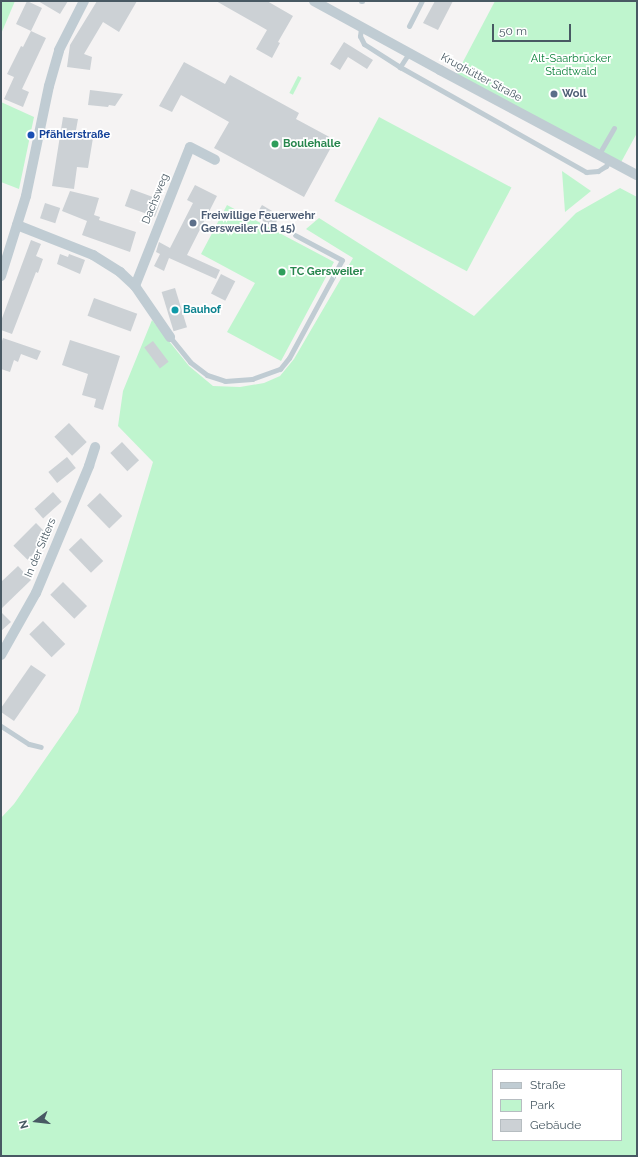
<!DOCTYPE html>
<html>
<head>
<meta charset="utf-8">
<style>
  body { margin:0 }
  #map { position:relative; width:638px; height:1157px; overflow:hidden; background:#f5f3f3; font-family:Raleway,sans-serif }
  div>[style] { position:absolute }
  .green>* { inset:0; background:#bff5ce; transform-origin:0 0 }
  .building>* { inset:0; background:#ccd1d5; transform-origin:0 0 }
  .lane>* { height:5px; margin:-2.5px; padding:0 2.5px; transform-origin:2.5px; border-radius:2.5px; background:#c0ccd3 }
  .street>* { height:10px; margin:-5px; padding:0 5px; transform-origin:5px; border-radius:5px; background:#c0ccd3 }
  .dots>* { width:11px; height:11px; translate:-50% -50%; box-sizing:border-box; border:2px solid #fff; border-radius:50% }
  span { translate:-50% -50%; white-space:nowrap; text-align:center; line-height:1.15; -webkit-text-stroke:3.5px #fff; paint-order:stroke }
  .park-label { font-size:11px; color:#0e823c }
  .street-label { font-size:11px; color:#485963 }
  .service-label { font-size:11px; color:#4e5e75; font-weight:700 }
  .left { translate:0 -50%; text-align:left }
  .transit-label { font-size:11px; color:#164399; font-weight:700 }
  .leisure-label { font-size:11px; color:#27864d; font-weight:700 }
  .culture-label { font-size:11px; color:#0d838f; font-weight:700 }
  .frame { position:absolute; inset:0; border:2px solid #485963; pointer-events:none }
  .legend { position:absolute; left:492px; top:1069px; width:130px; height:72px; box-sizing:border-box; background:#fff; border:1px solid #b6bdc1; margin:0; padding:5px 7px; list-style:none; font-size:12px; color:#485963 }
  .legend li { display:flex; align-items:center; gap:8px; height:20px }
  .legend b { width:20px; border:1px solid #b6bdc1 }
  .north { position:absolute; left:16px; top:1101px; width:40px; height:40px; -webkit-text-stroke:3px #fff; paint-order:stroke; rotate:255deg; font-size:11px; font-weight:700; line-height:16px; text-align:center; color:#485963 }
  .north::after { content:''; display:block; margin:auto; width:14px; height:18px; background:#485963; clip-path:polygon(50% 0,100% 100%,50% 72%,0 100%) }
  .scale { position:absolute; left:492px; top:24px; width:79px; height:18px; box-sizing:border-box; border:2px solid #485963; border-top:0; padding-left:5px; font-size:12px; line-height:14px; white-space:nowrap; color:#485963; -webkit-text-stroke:3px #fff; paint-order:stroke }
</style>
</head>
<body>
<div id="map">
  <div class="green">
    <i style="clip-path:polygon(1px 1px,15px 1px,1px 34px)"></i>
    <i style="clip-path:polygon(495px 1px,637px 1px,637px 133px,619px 166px,456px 75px)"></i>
    <i style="left:298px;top:76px;width:4px;height:19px;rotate:27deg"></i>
    <i style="clip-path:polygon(1px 102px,34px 117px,19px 189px,1px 182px)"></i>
    <i style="left:379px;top:117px;width:150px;height:95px;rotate:28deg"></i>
    <i style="clip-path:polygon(562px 171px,591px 191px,565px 212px)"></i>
    <i style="clip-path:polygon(evenodd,620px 188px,637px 197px,637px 1156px,1px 1156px,1px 818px,14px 804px,78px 712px,153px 462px,118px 426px,123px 391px,152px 320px,189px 366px,213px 386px,240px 387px,264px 383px,280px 376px,294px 359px,353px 258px,306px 229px,319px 218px,474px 316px,576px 213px,620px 188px,493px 1070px,621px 1070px,621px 1140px,493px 1140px,493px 1070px)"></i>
    <i style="clip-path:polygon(227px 205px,334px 262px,281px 361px,227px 332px,255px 283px,201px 254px)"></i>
  </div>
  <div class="building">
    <i style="clip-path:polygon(27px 1px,42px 8px,31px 31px,46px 38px,22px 89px,29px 92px,23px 107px,4px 99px,14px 77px,7px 74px,21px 46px,23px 47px,31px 31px,16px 24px)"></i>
    <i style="clip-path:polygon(38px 1px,68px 1px,60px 14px)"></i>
    <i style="clip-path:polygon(97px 1px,137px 1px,119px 32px,103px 22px,84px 54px,92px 57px,90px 70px,67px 67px,70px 45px)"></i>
    <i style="clip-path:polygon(216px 1px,267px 1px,293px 16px,278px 42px,280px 43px,272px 58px,256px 49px,267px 30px)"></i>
    <i style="clip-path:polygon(435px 1px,453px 1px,438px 30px,423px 23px)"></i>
    <i style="clip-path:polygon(344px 42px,373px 60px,367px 69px,348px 57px,340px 70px,330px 64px)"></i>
    <i style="clip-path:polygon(184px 62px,225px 84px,230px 75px,299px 113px,296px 119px,335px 140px,304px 197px,214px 148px,229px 122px,181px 95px,172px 112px,159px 106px)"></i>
    <i style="clip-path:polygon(90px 90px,123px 94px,115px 106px,109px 105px,108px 107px,88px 105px)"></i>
    <i style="clip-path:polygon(63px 117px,78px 119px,76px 130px,94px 132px,88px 168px,77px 167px,74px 189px,52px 186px)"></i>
    <i style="clip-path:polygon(195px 185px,217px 196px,187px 255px,220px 270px,216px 279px,169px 258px,164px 271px,154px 266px,160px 254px,156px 252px,159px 242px,170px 248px,193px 203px,187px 200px)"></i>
    <i style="left:131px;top:189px;width:32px;height:18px;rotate:20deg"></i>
    <i style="clip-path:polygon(70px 191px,99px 198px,94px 215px,100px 217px,99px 220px,136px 232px,130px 252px,82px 235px,87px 221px,62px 211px)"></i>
    <i style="left:45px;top:203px;width:16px;height:16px;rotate:18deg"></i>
    <i style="left:262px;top:205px;width:21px;height:13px;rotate:31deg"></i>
    <i style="clip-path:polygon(31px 240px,41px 244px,36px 256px,43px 259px,38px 273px,36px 272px,12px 334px,1px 330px,1px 321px)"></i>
    <i style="clip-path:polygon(60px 254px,68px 257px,69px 254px,85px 260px,80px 274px,57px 264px)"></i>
    <i style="left:221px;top:274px;width:16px;height:22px;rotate:27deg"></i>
    <i style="left:175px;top:288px;width:41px;height:14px;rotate:73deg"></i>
    <i style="left:94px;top:298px;width:46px;height:19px;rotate:20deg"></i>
    <i style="clip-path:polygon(3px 338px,41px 351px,37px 360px,21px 354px,18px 362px,14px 360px,10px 372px,1px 369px,1px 344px)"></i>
    <i style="clip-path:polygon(70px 340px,120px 356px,103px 410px,94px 407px,96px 399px,82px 395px,88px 374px,62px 365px)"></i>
    <i style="left:153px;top:341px;width:26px;height:11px;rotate:53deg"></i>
    <i style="left:69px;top:423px;width:26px;height:20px;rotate:47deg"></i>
    <i style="left:122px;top:442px;width:25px;height:16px;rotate:47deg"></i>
    <i style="left:67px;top:457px;width:14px;height:24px;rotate:51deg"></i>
    <i style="left:53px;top:492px;width:13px;height:25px;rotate:48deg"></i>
    <i style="left:100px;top:493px;width:32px;height:18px;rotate:46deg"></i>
    <i style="left:36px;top:523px;width:20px;height:32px;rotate:45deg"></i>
    <i style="left:81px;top:538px;width:32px;height:17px;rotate:46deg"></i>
    <i style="clip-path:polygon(18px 566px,31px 580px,1px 609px,1px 582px)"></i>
    <i style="left:63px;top:582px;width:34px;height:18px;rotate:45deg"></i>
    <i style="clip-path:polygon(1px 612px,11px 622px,1px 631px)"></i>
    <i style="left:43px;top:621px;width:32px;height:19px;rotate:46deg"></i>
    <i style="clip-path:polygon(31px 665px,46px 675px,14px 721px,1px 712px,1px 708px)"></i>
  </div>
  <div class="lane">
    <i style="left:361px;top:1px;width:1px"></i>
    <i style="left:409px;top:26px;width:28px;rotate:-63deg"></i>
    <i style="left:361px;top:28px;width:8px;rotate:97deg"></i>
    <i style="left:360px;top:36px;width:9px;rotate:63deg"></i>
    <i style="left:364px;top:44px;width:43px;rotate:32.6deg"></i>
    <i style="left:409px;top:53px;width:17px;rotate:123deg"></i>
    <i style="left:400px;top:67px;width:214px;rotate:29.4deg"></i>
    <i style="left:586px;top:172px;width:12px;rotate:-5deg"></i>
    <i style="left:598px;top:171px;width:9px;rotate:-32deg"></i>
    <i style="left:606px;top:166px;width:7px;rotate:-56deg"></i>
    <i style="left:599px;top:154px;width:30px;rotate:-60deg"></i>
    <i style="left:170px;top:337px;width:32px;rotate:51deg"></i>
    <i style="left:190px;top:362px;width:21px;rotate:37deg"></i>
    <i style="left:207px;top:375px;width:19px;rotate:18deg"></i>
    <i style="left:225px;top:381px;width:27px;rotate:-4deg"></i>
    <i style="left:252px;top:379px;width:30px;rotate:-20deg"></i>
    <i style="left:280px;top:369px;width:14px;rotate:-51deg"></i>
    <i style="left:289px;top:358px;width:111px;rotate:-61.6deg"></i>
    <i style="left:342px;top:260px;width:53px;rotate:-152deg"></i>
    <i style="left:1px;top:726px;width:33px;rotate:33deg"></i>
    <i style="left:29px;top:744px;width:12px;rotate:14deg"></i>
  </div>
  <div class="street">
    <i style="left:314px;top:1px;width:144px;rotate:28.7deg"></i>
    <i style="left:440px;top:70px;width:223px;rotate:28.1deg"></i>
    <i style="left:17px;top:225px;width:82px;rotate:21.5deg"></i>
    <i style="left:93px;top:255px;width:32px;rotate:32deg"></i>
    <i style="left:120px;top:272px;width:21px;rotate:43deg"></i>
    <i style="left:135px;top:286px;width:62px;rotate:55.5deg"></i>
    <i style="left:1px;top:276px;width:84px;rotate:-72.6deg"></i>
    <i style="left:26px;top:196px;width:112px;rotate:-78.2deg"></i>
    <i style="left:49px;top:86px;width:37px;rotate:-74deg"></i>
    <i style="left:59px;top:50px;width:55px;rotate:-63deg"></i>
    <i style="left:135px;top:286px;width:149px;rotate:-68.4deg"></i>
    <i style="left:190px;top:147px;width:28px;rotate:27deg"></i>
    <i style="left:1px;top:655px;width:71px;rotate:-60.6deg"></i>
    <i style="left:36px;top:593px;width:138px;rotate:-67.3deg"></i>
    <i style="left:89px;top:466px;width:20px;rotate:-72deg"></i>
  </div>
  <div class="dots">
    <i style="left:554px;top:94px;background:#5c6f8a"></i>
    <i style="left:31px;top:135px;background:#1a4fb4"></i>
    <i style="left:275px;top:144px;background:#2e9e5b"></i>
    <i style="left:193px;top:223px;background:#5c6f8a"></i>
    <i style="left:282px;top:272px;background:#2e9e5b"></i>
    <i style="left:175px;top:310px;background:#0f9aa8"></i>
  </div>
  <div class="park-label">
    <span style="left:571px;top:66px">Alt-Saarbrücker<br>Stadtwald</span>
  </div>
  <div class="street-label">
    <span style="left:481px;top:78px;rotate:28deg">Krughütter Straße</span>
    <span style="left:156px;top:199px;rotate:-68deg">Dachsweg</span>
    <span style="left:41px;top:548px;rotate:-67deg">In der Sitters</span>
  </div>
  <div class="service-label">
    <span class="left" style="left:562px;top:94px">Woll</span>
    <span class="left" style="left:201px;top:223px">Freiwillige Feuerwehr<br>Gersweiler (LB 15)</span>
  </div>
  <div class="transit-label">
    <span class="left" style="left:39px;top:135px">Pfählerstraße</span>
  </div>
  <div class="leisure-label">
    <span class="left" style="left:283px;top:144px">Boulehalle</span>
    <span class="left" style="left:290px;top:272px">TC Gersweiler</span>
  </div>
  <div class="culture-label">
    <span class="left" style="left:183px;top:310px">Bauhof</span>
  </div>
  <div class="frame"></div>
  <ul class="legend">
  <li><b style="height:5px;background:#c0ccd3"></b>Straße</li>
  <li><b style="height:11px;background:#bff5ce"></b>Park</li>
  <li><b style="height:11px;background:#ccd1d5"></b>Gebäude</li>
  </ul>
  <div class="north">N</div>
  <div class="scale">50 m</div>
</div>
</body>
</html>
